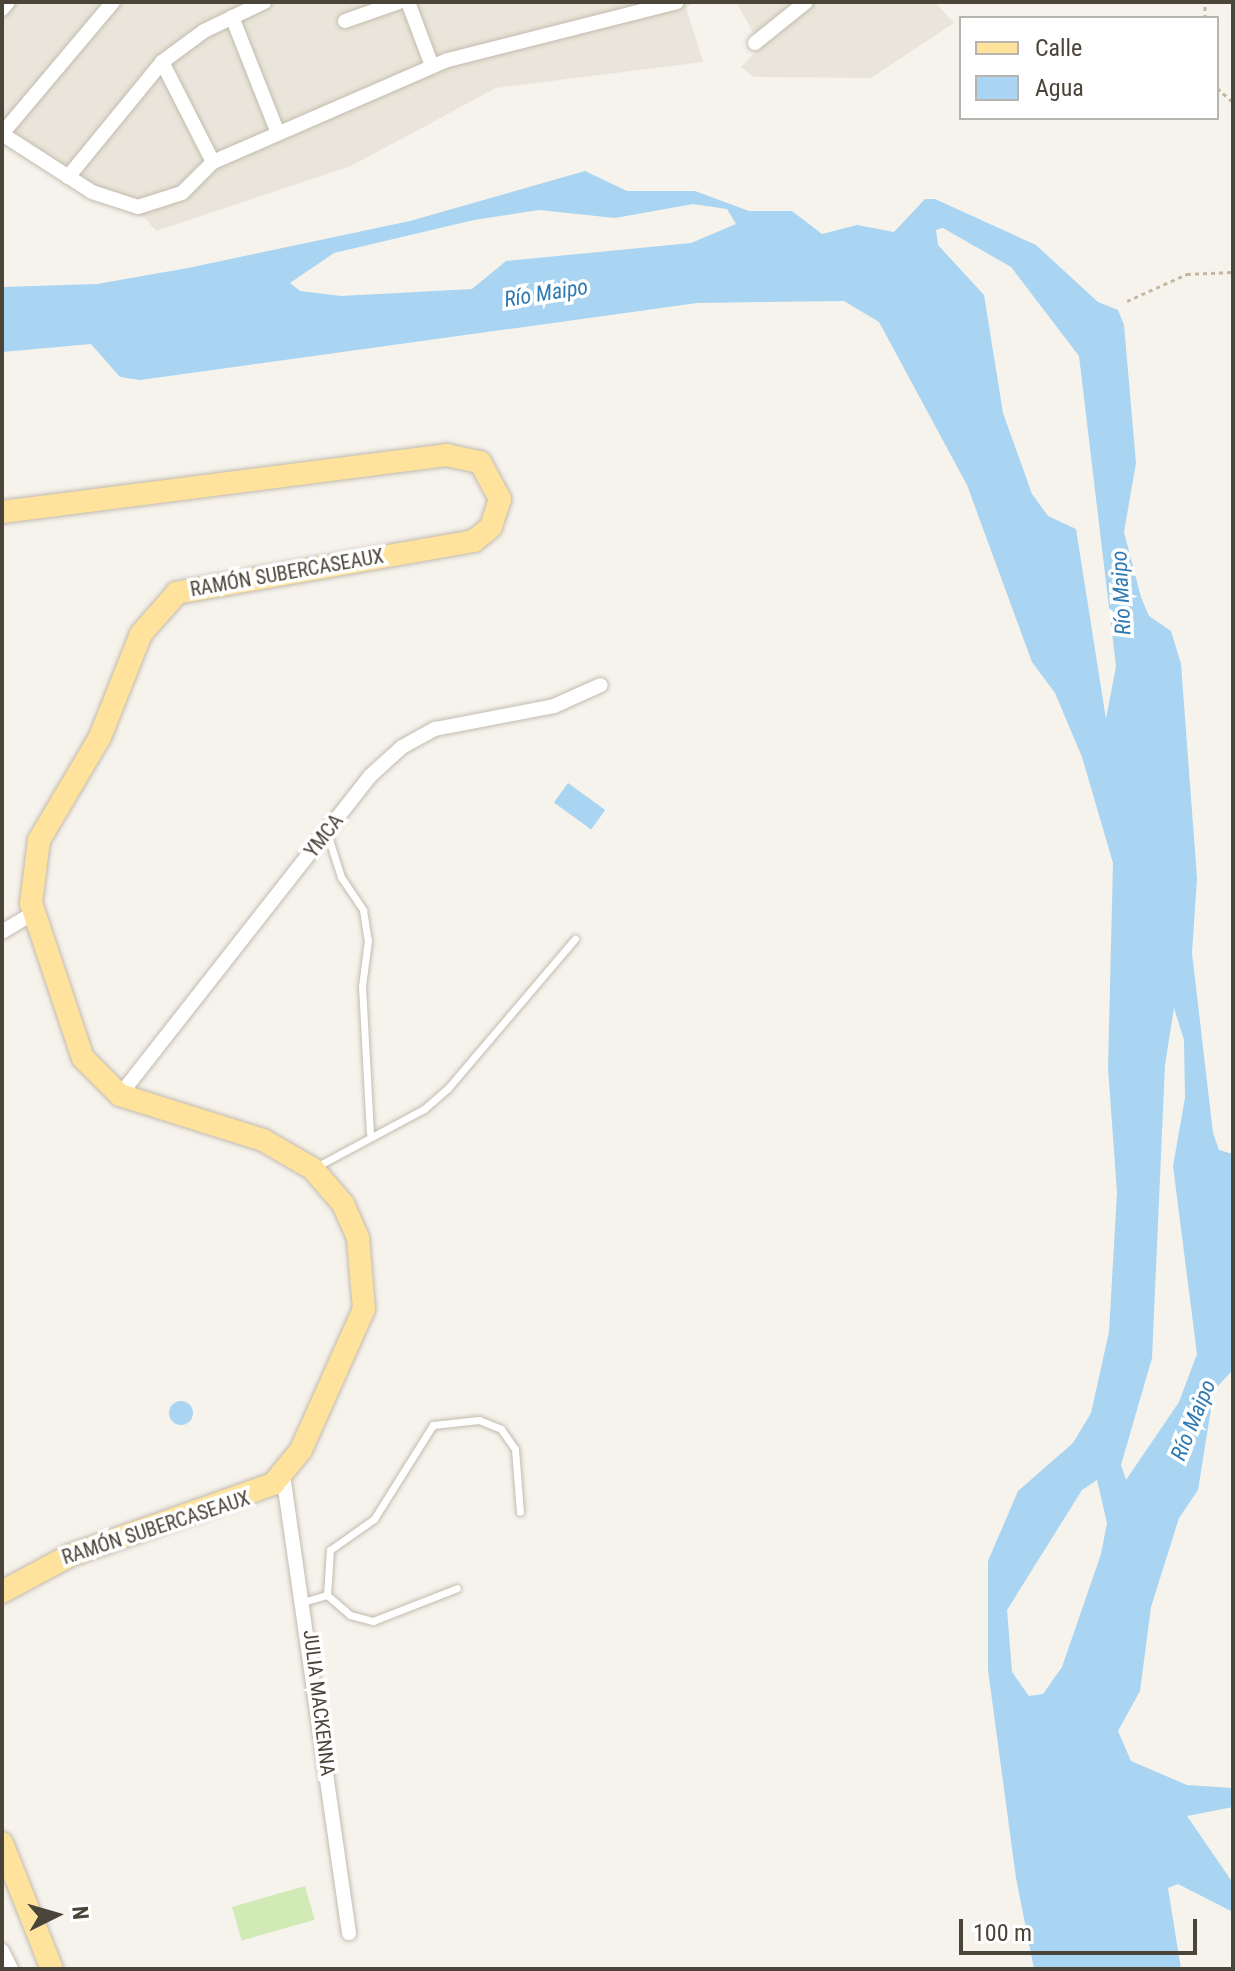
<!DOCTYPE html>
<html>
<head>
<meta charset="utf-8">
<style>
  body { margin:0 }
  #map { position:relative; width:1235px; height:1971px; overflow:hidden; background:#f6f3ec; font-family:"Roboto Condensed",sans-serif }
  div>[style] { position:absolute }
  .residential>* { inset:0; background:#eae5da }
  .green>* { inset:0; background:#d2eab5; transform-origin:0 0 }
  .water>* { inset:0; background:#a9d4f2; transform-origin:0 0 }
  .round { border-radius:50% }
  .path>* { height:3px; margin-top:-1.5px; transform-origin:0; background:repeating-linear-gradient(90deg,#c4b79f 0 4px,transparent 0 8px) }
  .roads { filter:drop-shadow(0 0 2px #c2bbae) drop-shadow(0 0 2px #c2bbae) }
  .service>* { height:7px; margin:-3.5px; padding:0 3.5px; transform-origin:3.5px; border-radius:3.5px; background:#fff }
  .minor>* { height:14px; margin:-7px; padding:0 7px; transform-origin:7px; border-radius:7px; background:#fff }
  .primary>* { height:22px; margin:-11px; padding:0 11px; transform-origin:11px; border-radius:11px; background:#ffe39c }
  span { translate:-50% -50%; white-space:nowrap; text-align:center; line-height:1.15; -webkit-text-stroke:7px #fff; paint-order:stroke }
  .street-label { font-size:20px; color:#4b4439 }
  .water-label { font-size:22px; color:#2e7ab2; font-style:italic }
  .frame { position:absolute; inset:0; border:4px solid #4b4439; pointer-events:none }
  .legend { position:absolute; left:959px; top:16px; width:260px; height:104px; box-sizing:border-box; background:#fff; border:2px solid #b7b4b0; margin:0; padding:10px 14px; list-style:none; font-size:24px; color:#4b4439 }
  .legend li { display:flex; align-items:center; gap:16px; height:40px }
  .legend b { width:40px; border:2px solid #b7b4b0 }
  .north { position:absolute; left:16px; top:1875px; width:80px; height:80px; -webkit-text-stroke:6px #fff; paint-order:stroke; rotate:85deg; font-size:22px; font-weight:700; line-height:32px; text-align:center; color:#4b4439 }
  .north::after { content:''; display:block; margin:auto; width:28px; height:36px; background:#4b4439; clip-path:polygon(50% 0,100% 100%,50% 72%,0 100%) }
  .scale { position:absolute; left:959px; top:1919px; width:238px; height:36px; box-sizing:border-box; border:4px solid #4b4439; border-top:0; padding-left:10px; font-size:24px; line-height:28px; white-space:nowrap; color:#4b4439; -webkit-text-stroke:6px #fff; paint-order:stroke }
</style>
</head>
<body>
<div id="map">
  <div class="residential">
    <i style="clip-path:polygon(2px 2px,695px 2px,686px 7px,703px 62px,496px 88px,351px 166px,156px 231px,145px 218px,73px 189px,2px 140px)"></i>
    <i style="clip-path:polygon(736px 2px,935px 2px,954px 23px,871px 78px,754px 77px,741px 67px,761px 46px)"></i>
  </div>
  <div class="green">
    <i style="left:305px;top:1886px;width:35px;height:76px;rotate:74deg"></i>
  </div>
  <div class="water">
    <i style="clip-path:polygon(evenodd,585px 171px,627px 191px,695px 191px,749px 211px,792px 211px,822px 234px,857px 225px,894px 232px,925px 199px,935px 199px,1036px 245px,1098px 302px,1118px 310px,1124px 325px,1136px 463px,1124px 532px,1141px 597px,1149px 616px,1171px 631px,1181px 664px,1197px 878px,1192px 953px,1213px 1133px,1219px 1150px,1233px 1154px,1233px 1370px,1214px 1390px,1198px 1490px,1179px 1518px,1151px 1607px,1140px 1691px,1118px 1731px,1131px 1761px,1187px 1785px,1233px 1788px,1233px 1807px,1187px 1816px,1233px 1883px,1233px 1912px,1178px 1884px,1168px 1888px,1181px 1969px,1034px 1969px,1016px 1878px,988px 1670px,988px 1561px,1018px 1491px,1073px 1443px,1091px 1413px,1109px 1332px,1117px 1193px,1108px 1068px,1113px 863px,1082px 757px,1055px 693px,1032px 662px,967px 485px,879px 322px,844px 301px,697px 303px,140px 380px,120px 377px,91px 344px,2px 352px,2px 287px,97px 284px,188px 268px,410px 221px,585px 171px,693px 204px,727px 209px,736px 224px,691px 243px,506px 261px,472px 289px,341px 296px,300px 291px,290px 283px,334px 253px,474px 220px,539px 210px,615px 218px,693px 204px,585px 171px,943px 228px,1011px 267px,1079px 356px,1116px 666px,1106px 719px,1076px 529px,1048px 516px,1032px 494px,1003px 413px,984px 295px,938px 245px,936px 230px,943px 228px,585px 171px,1174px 1008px,1184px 1040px,1185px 1098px,1173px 1166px,1197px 1354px,1179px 1402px,1126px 1480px,1121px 1465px,1152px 1358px,1165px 1065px,1174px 1008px,585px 171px,1097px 1480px,1107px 1523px,1101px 1554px,1062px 1667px,1043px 1694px,1029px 1696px,1012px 1672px,1007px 1610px,1082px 1490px,1097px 1480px)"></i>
    <i style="left:568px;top:783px;width:46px;height:24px;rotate:36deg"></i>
    <i class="round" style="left:169px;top:1401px;width:24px;height:24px"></i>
  </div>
  <div class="path">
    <i style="left:1205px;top:18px;width:16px;rotate:-90deg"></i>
    <i style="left:1217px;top:88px;width:21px;rotate:41deg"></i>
    <i style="left:1127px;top:301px;width:66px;rotate:-24.2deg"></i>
    <i style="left:1187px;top:274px;width:46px;rotate:-2.5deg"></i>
  </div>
  <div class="roads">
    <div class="service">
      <i style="left:327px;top:833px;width:46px;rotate:72.3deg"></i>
      <i style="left:341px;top:877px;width:40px;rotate:56deg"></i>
      <i style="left:363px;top:910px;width:30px;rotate:81deg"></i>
      <i style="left:368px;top:940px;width:46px;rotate:97.4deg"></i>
      <i style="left:362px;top:986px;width:147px;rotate:86.9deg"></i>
      <i style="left:314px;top:1168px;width:125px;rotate:-28.2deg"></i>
      <i style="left:424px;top:1109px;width:32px;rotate:-41deg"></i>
      <i style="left:448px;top:1088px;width:196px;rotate:-49.6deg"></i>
      <i style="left:327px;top:1595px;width:30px;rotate:41deg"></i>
      <i style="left:350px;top:1615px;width:24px;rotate:15deg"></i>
      <i style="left:373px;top:1621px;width:90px;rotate:-21.4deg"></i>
      <i style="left:306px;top:1601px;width:22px;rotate:-16deg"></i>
      <i style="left:327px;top:1595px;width:45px;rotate:-86.2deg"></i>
      <i style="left:330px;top:1550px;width:54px;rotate:-35.2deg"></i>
      <i style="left:374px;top:1519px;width:111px;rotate:-57.9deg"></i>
      <i style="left:433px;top:1425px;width:46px;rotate:-6.2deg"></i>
      <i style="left:479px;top:1420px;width:24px;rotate:22deg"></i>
      <i style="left:501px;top:1429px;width:24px;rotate:55deg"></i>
      <i style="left:515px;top:1449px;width:63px;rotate:85.5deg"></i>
    </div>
    <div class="minor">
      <i style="left:113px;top:2px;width:172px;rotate:130.1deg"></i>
      <i style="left:2px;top:134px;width:107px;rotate:32.8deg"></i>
      <i style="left:92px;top:192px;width:48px;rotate:18.1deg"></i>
      <i style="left:138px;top:207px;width:46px;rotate:-17.7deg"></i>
      <i style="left:182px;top:193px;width:44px;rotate:-45deg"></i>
      <i style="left:213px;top:162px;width:256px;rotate:-23.5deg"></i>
      <i style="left:448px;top:60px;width:236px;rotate:-14.2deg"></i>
      <i style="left:408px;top:2px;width:68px;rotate:69.4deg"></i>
      <i style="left:2px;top:9px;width:9px;rotate:-49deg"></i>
      <i style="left:232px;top:17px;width:125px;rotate:68.4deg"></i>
      <i style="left:345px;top:21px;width:57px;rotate:-19.4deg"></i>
      <i style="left:755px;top:43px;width:65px;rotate:-38.8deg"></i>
      <i style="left:162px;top:62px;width:112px;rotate:63deg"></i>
      <i style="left:68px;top:177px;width:149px;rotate:-50.7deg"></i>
      <i style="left:162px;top:62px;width:52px;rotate:-36.4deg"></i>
      <i style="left:204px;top:31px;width:67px;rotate:-25.8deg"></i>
      <i style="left:2px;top:932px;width:37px;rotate:-31deg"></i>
      <i style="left:120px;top:1095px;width:405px;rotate:-51.9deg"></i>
      <i style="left:370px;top:776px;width:43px;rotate:-42.2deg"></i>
      <i style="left:402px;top:747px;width:38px;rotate:-29deg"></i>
      <i style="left:435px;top:729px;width:121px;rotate:-10.9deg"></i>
      <i style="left:554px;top:706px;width:51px;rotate:-24.1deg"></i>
      <i style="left:283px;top:1475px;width:463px;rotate:81.8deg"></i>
      <i style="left:2px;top:1951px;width:20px;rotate:63deg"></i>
    </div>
    <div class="primary">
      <i style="left:2px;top:512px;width:448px;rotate:-7.3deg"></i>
      <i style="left:446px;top:455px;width:35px;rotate:12deg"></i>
      <i style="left:480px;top:462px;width:42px;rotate:61.6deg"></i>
      <i style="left:500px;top:499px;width:29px;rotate:108deg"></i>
      <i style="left:491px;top:527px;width:22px;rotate:141deg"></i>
      <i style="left:474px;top:541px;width:302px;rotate:170.1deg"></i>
      <i style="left:177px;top:593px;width:55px;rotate:131.3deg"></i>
      <i style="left:141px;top:634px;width:111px;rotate:111.7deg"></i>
      <i style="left:100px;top:737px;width:120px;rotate:120.6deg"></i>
      <i style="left:39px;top:840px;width:64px;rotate:97.2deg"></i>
      <i style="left:31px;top:903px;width:163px;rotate:71.5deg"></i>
      <i style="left:83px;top:1058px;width:52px;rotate:45deg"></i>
      <i style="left:120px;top:1095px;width:150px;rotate:17.5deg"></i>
      <i style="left:263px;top:1140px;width:58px;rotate:30.1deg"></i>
      <i style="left:313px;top:1169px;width:46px;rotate:49.4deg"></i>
      <i style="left:343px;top:1204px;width:37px;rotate:66deg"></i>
      <i style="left:358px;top:1238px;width:71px;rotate:85.2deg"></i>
      <i style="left:364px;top:1309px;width:154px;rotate:114.1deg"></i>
      <i style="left:301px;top:1450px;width:44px;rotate:129.5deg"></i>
      <i style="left:273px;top:1484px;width:216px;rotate:160.6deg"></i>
      <i style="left:69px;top:1556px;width:76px;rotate:151.8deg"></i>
      <i style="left:2px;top:1843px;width:136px;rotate:68.4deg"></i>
    </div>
  </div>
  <div class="street-label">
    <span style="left:287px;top:573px;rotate:-10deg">RAMÓN SUBERCASEAUX</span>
    <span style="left:324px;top:836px;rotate:-52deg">YMCA</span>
    <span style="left:156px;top:1528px;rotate:-18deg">RAMÓN SUBERCASEAUX</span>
    <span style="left:319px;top:1703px;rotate:83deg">JULIA MACKENNA</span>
  </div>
  <div class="water-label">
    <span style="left:546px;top:293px;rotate:-9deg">Río Maipo</span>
    <span style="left:1121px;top:593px;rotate:-93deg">Río Maipo</span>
    <span style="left:1193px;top:1420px;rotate:-68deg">Río Maipo</span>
  </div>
  <div class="frame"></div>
  <ul class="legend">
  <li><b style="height:10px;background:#ffe39c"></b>Calle</li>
  <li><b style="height:22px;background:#a9d4f2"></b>Agua</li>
  </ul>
  <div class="north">N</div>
  <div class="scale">100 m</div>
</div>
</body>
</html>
